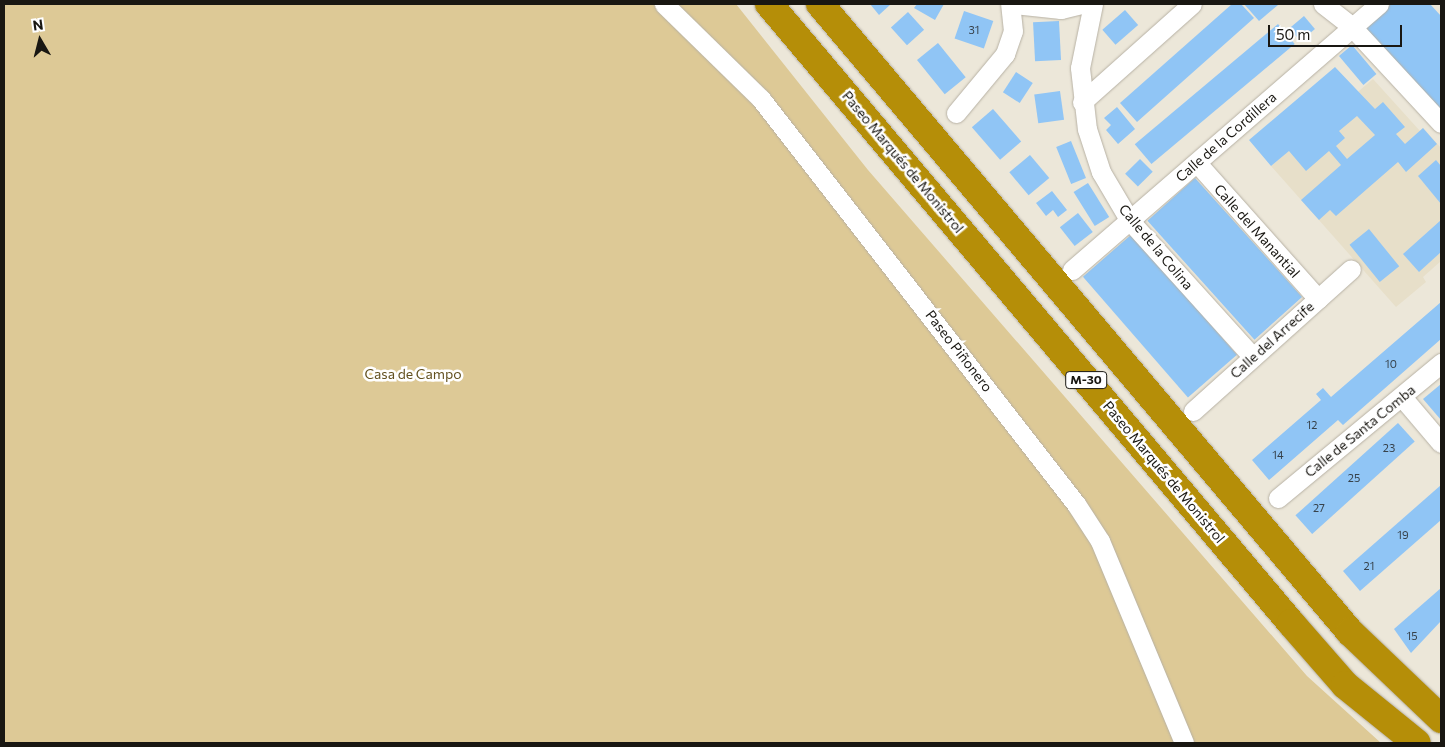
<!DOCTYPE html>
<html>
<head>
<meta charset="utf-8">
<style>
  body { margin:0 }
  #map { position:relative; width:1445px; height:747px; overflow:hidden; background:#ece7d9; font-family:Commissioner,sans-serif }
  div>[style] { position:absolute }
  .built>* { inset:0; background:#e7dfc9 }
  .green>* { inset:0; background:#ddc996 }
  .building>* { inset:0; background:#90c5f5; transform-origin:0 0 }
  .roads { filter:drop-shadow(0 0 1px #b7b1a4) drop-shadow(0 0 1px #b7b1a4) }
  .minor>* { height:19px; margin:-9.5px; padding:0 9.5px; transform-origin:9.5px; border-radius:9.5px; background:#fff }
  .highway>* { height:28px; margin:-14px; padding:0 14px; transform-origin:14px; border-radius:14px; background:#b58e08 }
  span { translate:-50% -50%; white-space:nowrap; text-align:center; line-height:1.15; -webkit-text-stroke:5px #fff; paint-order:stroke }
  .number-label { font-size:11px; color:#37424b }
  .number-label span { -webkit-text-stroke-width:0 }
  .shield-label span { padding:1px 4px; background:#fff; border:1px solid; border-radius:4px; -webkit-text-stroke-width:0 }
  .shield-label { font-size:12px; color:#191712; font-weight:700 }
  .street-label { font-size:14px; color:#191712 }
  .park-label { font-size:14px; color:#635120 }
  .frame { position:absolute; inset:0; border:5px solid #191712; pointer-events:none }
  .north { position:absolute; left:15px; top:15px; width:50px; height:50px; -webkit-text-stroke:4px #fff; paint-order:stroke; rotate:352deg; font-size:14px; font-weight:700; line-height:20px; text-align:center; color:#191712 }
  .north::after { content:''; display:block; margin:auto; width:18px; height:22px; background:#191712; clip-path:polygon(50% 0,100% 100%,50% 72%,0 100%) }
  .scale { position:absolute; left:1268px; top:25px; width:134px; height:22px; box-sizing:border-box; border:2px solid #191712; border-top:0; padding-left:6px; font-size:15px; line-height:18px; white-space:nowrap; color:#191712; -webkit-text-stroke:4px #fff; paint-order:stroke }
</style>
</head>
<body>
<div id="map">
  <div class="built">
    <i style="clip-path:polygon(1373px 79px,1420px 131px,1423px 128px,1441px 148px,1441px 261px,1423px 277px,1426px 282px,1396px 307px,1271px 166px)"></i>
  </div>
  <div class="green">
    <i style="clip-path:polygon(4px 4px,736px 4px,868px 170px,1307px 676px,1381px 743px,4px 743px)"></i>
  </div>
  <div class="building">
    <i style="clip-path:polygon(870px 4px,891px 4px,879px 15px)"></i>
    <i style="clip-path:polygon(917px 4px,944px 4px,935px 20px,914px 8px)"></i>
    <i style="clip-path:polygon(1232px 4px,1241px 4px,1254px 18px,1137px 122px,1120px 103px)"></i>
    <i style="clip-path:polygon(1244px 4px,1277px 4px,1278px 5px,1259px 21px)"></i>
    <i style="clip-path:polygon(1391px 4px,1430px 4px,1441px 16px,1441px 112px,1364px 28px)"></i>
    <i style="left:1125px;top:10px;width:20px;height:30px;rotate:49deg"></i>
    <i style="left:964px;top:11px;width:31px;height:29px;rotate:19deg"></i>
    <i style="left:908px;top:12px;width:24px;height:23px;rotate:48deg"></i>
    <i style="left:1304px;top:16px;width:17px;height:19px;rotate:50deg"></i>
    <i style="left:1059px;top:21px;width:39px;height:26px;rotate:87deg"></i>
    <i style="left:1278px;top:24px;width:26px;height:187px;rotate:50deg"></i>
    <i style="left:938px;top:43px;width:44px;height:27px;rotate:51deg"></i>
    <i style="left:1352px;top:45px;width:38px;height:17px;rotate:50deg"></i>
    <i style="clip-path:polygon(evenodd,1335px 67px,1375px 109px,1383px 102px,1405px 127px,1396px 134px,1405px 144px,1423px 128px,1437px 144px,1406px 172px,1398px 162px,1336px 216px,1330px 210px,1319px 220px,1301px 200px,1341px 165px,1329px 151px,1306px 171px,1289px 151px,1271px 166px,1249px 140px,1335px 67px,1357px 116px,1375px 135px,1347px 159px,1336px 146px,1345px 138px,1339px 131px,1357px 116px)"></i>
    <i style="left:1016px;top:72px;width:20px;height:24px;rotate:33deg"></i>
    <i style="left:1060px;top:91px;width:29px;height:26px;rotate:82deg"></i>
    <i style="clip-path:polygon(1117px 107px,1135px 129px,1118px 144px,1106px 130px,1111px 125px,1104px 118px)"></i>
    <i style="left:993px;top:109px;width:43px;height:28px;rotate:49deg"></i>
    <i style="left:1071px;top:141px;width:40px;height:16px;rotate:68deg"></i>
    <i style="left:1030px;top:155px;width:30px;height:27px;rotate:50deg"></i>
    <i style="left:1140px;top:159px;width:18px;height:21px;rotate:45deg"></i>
    <i style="clip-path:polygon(1436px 160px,1441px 166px,1441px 204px,1418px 176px)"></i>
    <i style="left:1195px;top:178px;width:160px;height:64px;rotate:48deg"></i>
    <i style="left:1088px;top:183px;width:40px;height:17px;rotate:58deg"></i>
    <i style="clip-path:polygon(1052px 191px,1067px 210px,1058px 217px,1053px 210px,1046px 216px,1036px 203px)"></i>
    <i style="left:1078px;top:213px;width:24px;height:23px;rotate:52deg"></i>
    <i style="clip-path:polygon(1441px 220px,1441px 252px,1419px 272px,1403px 254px)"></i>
    <i style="left:1369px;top:229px;width:48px;height:25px;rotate:51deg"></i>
    <i style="left:1132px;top:234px;width:160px;height:65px;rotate:49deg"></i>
    <i style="clip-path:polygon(1441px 302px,1441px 339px,1343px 425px,1338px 420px,1269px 480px,1252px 460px,1321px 400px,1316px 394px,1323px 388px,1331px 397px)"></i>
    <i style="clip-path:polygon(1441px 384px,1441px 420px,1423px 399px)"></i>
    <i style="left:1398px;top:423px;width:25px;height:138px;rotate:48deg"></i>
    <i style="clip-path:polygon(1441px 485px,1441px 520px,1360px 591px,1343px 571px)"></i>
    <i style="clip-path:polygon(1441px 588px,1441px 621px,1411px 653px,1394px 629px)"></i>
  </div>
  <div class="roads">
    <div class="minor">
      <i style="left:664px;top:4px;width:136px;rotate:44.4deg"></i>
      <i style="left:761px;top:99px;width:513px;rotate:52.13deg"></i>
      <i style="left:1076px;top:504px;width:44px;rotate:57deg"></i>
      <i style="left:1100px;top:541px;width:219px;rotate:67.4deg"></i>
      <i style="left:1014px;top:4px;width:47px;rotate:6.1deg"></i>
      <i style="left:1061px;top:9px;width:21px;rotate:-14deg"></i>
      <i style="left:1093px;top:4px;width:65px;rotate:101.5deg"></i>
      <i style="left:1080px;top:68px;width:61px;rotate:83.5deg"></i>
      <i style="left:1087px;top:129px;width:45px;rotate:72deg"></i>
      <i style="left:1101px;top:172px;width:57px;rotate:59.4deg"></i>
      <i style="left:1130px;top:221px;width:183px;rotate:47.9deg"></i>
      <i style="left:1323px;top:4px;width:37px;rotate:38deg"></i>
      <i style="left:1352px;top:27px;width:131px;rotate:47.2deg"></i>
      <i style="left:1082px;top:102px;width:147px;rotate:-41.7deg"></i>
      <i style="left:956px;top:113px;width:77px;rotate:-50.3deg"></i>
      <i style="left:1005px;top:54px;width:24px;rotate:-71deg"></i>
      <i style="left:1013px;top:31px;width:27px;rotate:-96deg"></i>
      <i style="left:1197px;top:163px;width:182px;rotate:48.3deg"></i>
      <i style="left:1072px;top:270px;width:406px;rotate:-40.9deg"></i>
      <i style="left:1402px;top:397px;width:60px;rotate:49.7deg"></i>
      <i style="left:1193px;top:411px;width:212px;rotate:-41.9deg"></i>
      <i style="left:1278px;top:498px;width:212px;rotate:-39.6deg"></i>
    </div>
    <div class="highway">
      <i style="left:769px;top:4px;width:810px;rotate:49.86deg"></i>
      <i style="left:1291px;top:623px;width:82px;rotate:48.9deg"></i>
      <i style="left:1345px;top:685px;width:92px;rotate:38.9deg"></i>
      <i style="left:820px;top:4px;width:822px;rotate:49.84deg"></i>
      <i style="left:1350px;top:632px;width:126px;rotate:43.7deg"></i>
    </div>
  </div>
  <div class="number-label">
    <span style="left:974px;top:30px">31</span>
    <span style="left:1391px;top:364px">10</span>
    <span style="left:1312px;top:425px">12</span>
    <span style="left:1389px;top:448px">23</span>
    <span style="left:1278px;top:455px">14</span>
    <span style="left:1354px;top:478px">25</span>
    <span style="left:1319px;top:508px">27</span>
    <span style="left:1403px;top:535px">19</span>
    <span style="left:1369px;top:566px">21</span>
    <span style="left:1412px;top:636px">15</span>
  </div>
  <div class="shield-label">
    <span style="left:1086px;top:380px">M-30</span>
  </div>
  <div class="street-label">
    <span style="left:1226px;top:137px;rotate:-41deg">Calle de la Cordillera</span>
    <span style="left:903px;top:162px;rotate:50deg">Paseo Marqués de Monistrol</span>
    <span style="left:1257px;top:231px;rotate:48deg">Calle del Manantial</span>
    <span style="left:1156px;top:247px;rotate:50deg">Calle de la Colina</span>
    <span style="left:1272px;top:340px;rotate:-42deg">Calle del Arrecife</span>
    <span style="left:959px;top:351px;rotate:52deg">Paseo Piñonero</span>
    <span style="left:1360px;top:431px;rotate:-39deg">Calle de Santa Comba</span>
    <span style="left:1164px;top:472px;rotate:50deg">Paseo Marqués de Monistrol</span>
  </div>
  <div class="park-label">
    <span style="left:413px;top:374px">Casa de Campo</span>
  </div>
  <div class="frame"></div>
  <div class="north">N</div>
  <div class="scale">50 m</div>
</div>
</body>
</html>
